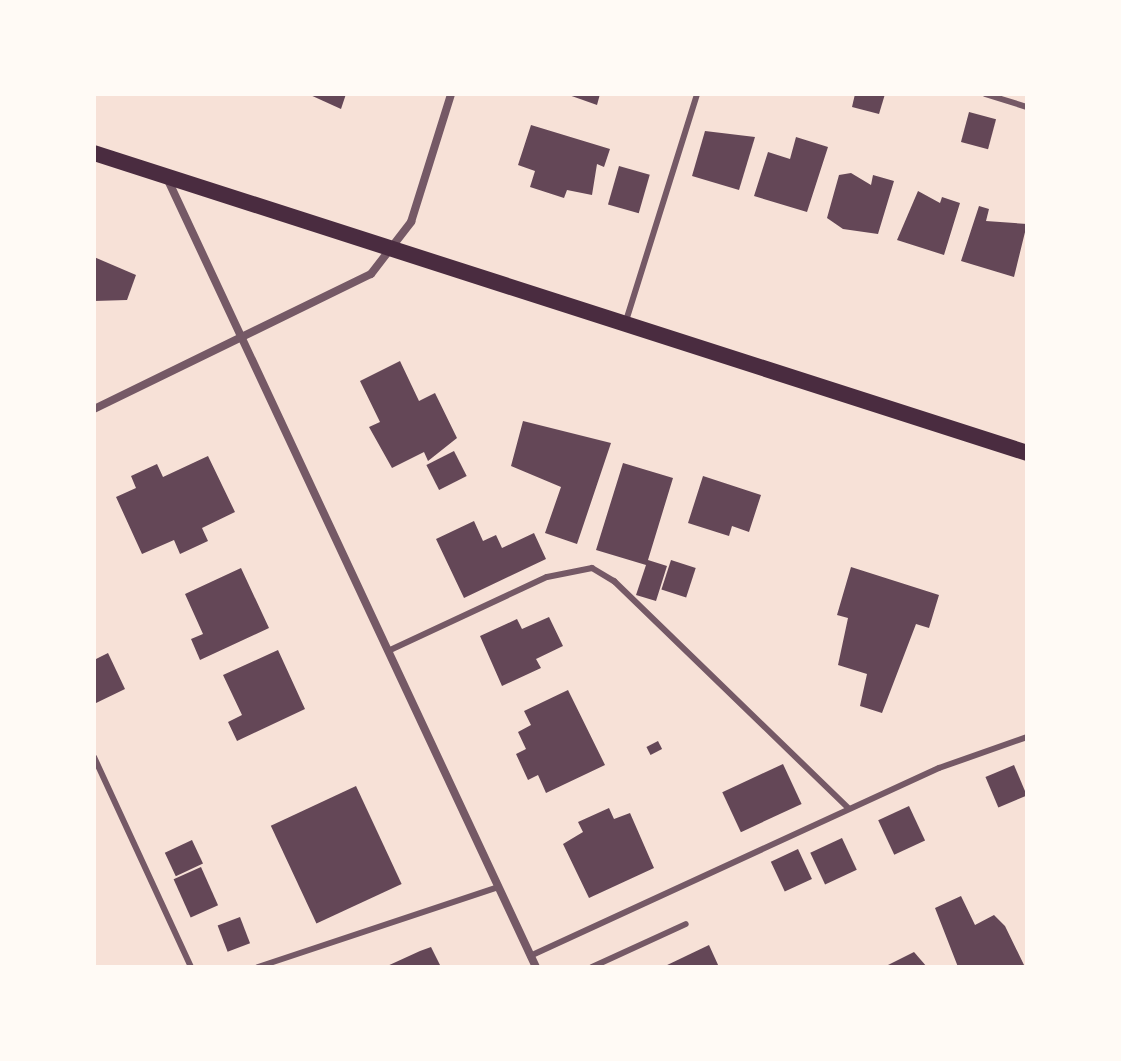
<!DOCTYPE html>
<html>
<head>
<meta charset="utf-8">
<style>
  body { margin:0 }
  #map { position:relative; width:1121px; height:1061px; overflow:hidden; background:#f7e1d7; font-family:Lato,sans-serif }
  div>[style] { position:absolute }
  .building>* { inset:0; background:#644757; transform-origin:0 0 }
  .service>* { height:6px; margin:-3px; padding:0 3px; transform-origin:3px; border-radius:3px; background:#755966 }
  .minor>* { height:8px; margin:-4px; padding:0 4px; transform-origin:4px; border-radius:4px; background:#755966 }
  .secondary>* { height:16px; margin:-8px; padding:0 8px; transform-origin:8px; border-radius:8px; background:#4a2c40 }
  span { translate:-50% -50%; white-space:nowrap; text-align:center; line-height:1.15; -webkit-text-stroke:6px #fffaf5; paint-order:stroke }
  .frame { position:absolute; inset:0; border:96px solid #fffaf5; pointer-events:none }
</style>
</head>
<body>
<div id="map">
  <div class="building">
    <i style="clip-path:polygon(308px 94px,346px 94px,341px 109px)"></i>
    <i style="clip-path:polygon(566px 94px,600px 94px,597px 105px)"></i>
    <i style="clip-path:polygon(855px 94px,885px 94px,879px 114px,852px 107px)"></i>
    <i style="left:969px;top:112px;width:28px;height:31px;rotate:15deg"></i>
    <i style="clip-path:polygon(531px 125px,610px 149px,604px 167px,597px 164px,592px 195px,567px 190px,564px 198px,530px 187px,535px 171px,518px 165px)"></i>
    <i style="clip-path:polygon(705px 131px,755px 137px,739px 190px,692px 176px)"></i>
    <i style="clip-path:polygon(796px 137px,828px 147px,807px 212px,754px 196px,768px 152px,790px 159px)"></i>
    <i style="left:619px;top:166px;width:32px;height:40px;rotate:16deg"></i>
    <i style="clip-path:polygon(851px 173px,871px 185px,873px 175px,894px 181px,878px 234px,843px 229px,827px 218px,839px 175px)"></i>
    <i style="clip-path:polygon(918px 191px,940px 203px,942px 197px,960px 203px,944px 255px,897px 240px)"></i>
    <i style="clip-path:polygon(979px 206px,989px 209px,986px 221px,1027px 224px,1014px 277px,961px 261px)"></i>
    <i style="clip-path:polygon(94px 257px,136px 275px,127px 300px,94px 301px)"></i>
    <i style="clip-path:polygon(400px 361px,419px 401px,435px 393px,457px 438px,428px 461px,424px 452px,392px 468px,369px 427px,380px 422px,360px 381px)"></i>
    <i style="clip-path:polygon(523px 421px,611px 443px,577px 544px,545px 533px,561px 487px,511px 466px)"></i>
    <i style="left:454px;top:451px;width:28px;height:31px;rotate:63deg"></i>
    <i style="clip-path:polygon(208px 456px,235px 512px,202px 528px,208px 541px,180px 554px,174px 540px,142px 554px,116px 497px,136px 488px,131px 476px,157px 464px,163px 477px)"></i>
    <i style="clip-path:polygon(623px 463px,673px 478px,648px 560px,667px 566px,656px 601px,636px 595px,646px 565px,596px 550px)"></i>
    <i style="clip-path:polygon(703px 476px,761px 495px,749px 532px,732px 526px,729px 536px,688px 523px)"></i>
    <i style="clip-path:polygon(474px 521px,483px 541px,496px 535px,502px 548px,534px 533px,546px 559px,464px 598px,436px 539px)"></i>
    <i style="left:671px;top:560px;width:26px;height:31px;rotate:18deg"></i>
    <i style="clip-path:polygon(851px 567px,939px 595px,929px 628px,916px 624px,882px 713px,860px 706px,867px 674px,838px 665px,848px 618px,837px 615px)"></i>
    <i style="clip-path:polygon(241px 568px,269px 628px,200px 660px,191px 639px,203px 634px,185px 594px)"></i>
    <i style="clip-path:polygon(549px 617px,563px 646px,536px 659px,541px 668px,502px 686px,480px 636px,517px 619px,522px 629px)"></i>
    <i style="clip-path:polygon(278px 650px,305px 709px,237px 741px,228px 722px,242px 715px,223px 675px)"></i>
    <i style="clip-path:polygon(108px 653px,125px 689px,94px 704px,94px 660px)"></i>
    <i style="clip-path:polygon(568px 690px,605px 765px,546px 793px,538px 775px,528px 780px,516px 754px,526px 749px,518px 732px,531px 725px,524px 711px)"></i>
    <i style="left:658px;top:741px;width:9px;height:13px;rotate:63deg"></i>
    <i style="left:783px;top:764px;width:44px;height:67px;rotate:65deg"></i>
    <i style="left:1014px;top:765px;width:33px;height:31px;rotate:67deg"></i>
    <i style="left:356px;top:786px;width:108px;height:94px;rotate:65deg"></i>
    <i style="left:909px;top:806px;width:38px;height:34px;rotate:65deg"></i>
    <i style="clip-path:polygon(609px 808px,614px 819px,630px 813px,654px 868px,589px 898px,563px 844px,583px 832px,578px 822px)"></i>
    <i style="left:842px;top:838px;width:35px;height:35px;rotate:65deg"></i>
    <i style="left:192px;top:840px;width:26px;height:30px;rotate:65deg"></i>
    <i style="left:798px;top:849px;width:33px;height:30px;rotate:65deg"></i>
    <i style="left:201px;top:867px;width:42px;height:30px;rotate:66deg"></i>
    <i style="clip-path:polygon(961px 896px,975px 925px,994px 915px,1005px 926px,1025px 967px,958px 967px,935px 908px)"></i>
    <i style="left:240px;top:917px;width:28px;height:24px;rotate:69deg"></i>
    <i style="clip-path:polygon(709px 945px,719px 967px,663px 967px)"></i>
    <i style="clip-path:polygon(431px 947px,441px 967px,385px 967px,420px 951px)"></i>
    <i style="clip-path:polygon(914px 952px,927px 967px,884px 967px)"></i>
  </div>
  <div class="service">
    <i style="left:985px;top:94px;width:44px;rotate:17.2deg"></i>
    <i style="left:625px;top:324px;width:241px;rotate:-72.6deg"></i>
    <i style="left:388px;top:651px;width:175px;rotate:-25deg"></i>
    <i style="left:547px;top:577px;width:46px;rotate:-11.3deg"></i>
    <i style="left:592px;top:568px;width:26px;rotate:31deg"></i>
    <i style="left:614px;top:581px;width:326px;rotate:44.1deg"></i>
    <i style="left:94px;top:757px;width:231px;rotate:65.2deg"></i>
    <i style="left:530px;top:956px;width:450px;rotate:-24.7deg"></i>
    <i style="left:939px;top:768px;width:93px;rotate:-19.4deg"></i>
    <i style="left:258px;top:967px;width:253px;rotate:-18.4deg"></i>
    <i style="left:592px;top:967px;width:103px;rotate:-24.6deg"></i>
  </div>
  <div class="minor">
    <i style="left:167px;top:178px;width:871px;rotate:64.94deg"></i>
    <i style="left:94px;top:409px;width:308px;rotate:-26deg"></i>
    <i style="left:371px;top:274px;width:66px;rotate:-52.4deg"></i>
    <i style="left:411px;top:222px;width:134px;rotate:-72.6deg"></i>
  </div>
  <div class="secondary">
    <i style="left:94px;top:153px;width:980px;rotate:17.82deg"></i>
  </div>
  <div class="frame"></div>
</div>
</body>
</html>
